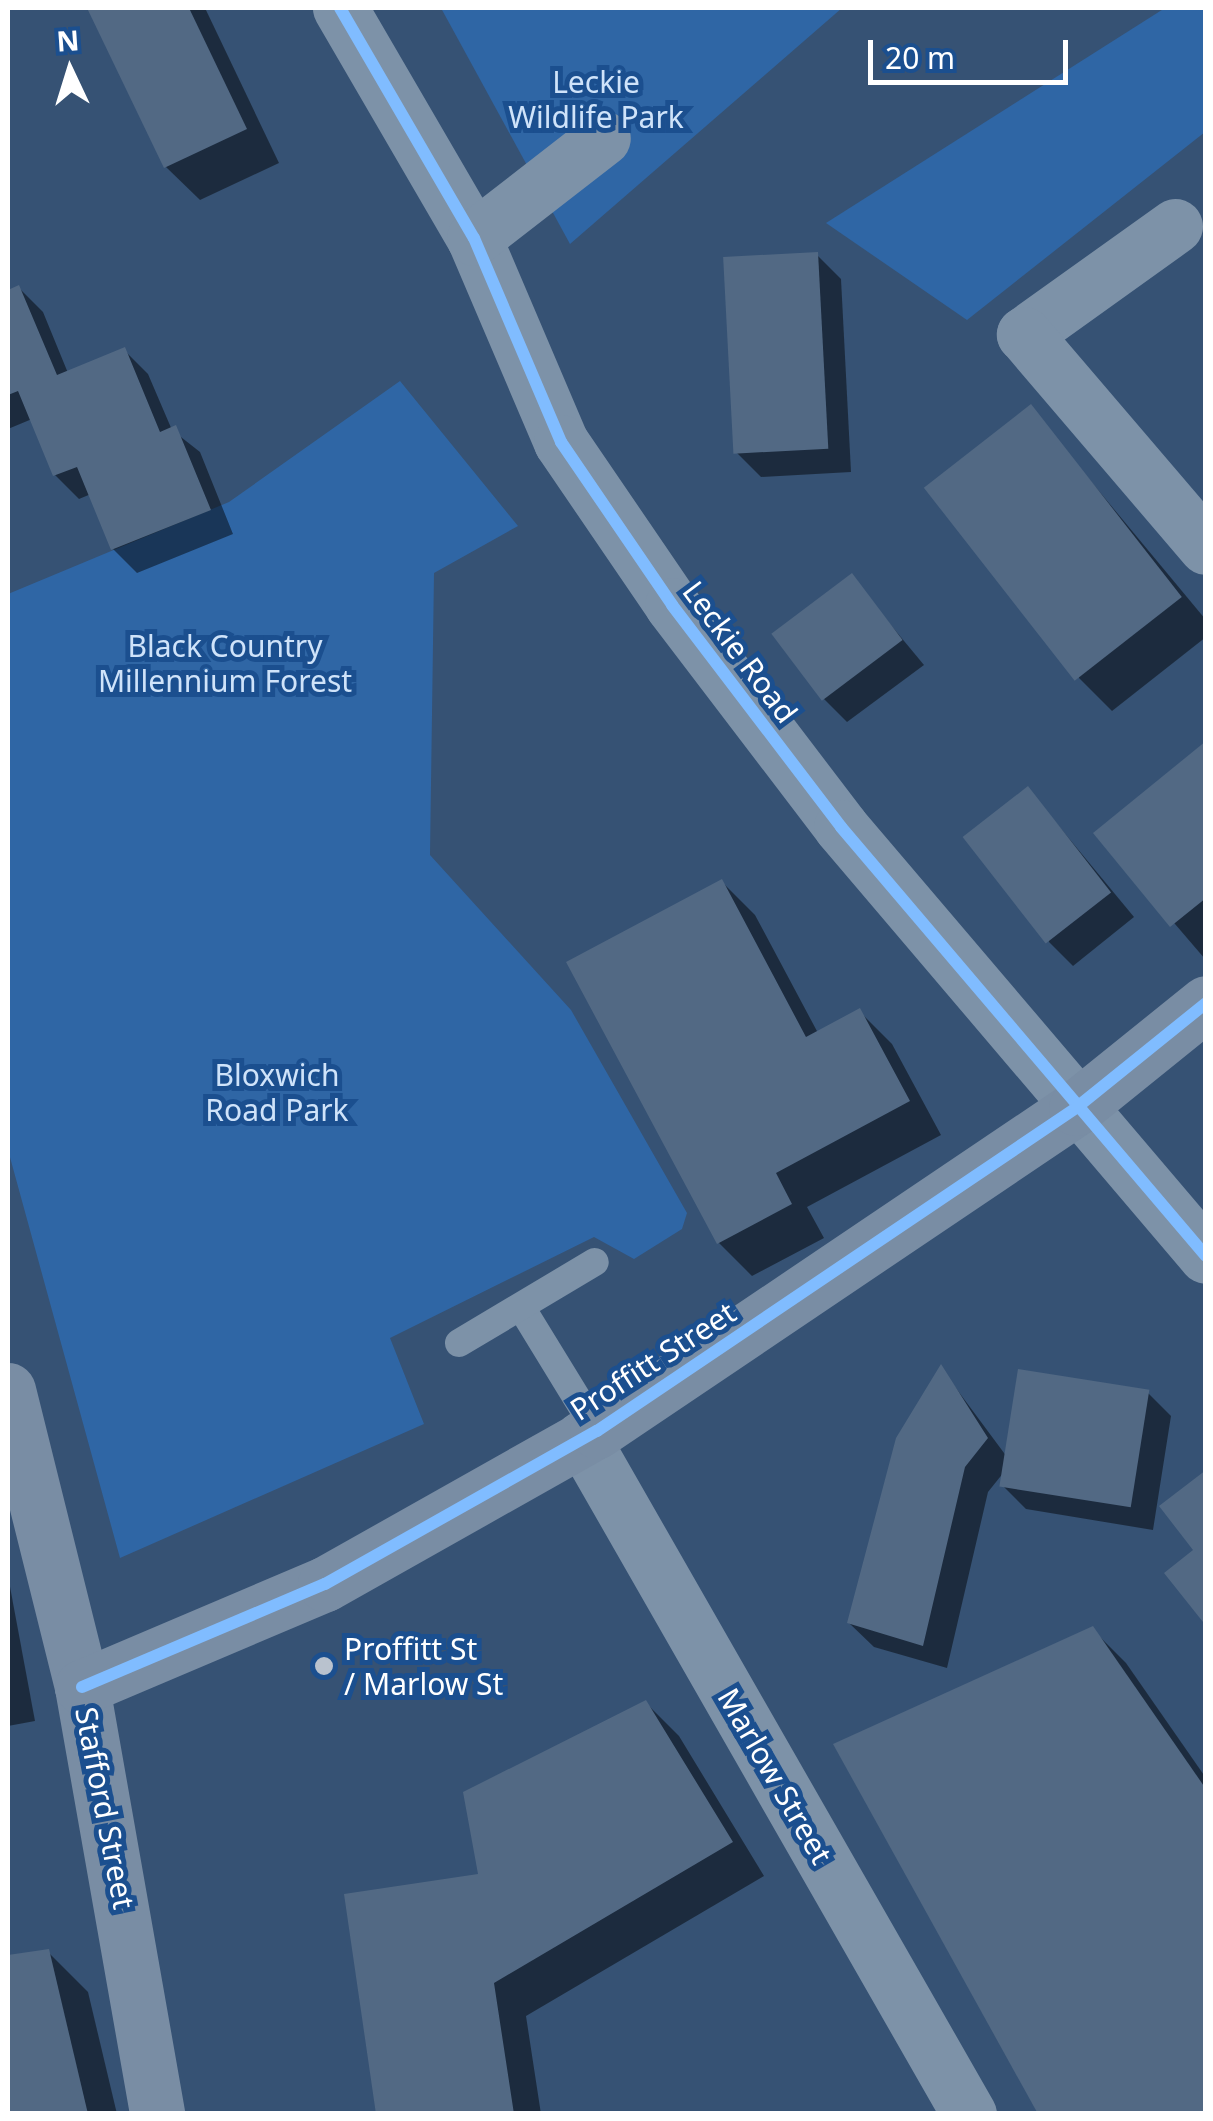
<!DOCTYPE html>
<html>
<head>
<meta charset="utf-8">
<style>
  body { margin:0 }
  #map { position:relative; width:1213px; height:2121px; overflow:hidden; background:#365274; font-family:"Noto Sans",sans-serif }
  div>[style] { position:absolute }
  .green>* { inset:0; background:#2f66a5 }
  .shadow>* { inset:0; background:#0007 }
  .building>* { inset:0; background:#526984; transform-origin:0 0 }
  .lane>* { height:28px; margin:-14px; padding:0 14px; transform-origin:14px; border-radius:14px; background:#7d92a8 }
  .street>* { height:55px; margin:-27.5px; padding:0 27.5px; transform-origin:27.5px; border-radius:27.5px; background:#7d92a8 }
  .secondary>* { height:55px; margin:-27.5px; padding:0 27.5px; transform-origin:27.5px; border-radius:27.5px; background:#798da4 }
  .cycleway>* { height:12px; margin:-6px; padding:0 6px; transform-origin:6px; border-radius:6px; background:#80bcff }
  .dots>* { width:28px; height:28px; translate:-50% -50%; box-sizing:border-box; border:5px solid #1b4f8f; border-radius:50% }
  span { translate:-50% -50%; white-space:nowrap; text-align:center; line-height:1.15; -webkit-text-stroke:10px #1b4f8f; paint-order:stroke }
  .park-label { font-size:30px; color:#cfe3fa }
  .street-label { font-size:30px; color:#fff }
  .poi-label { font-size:30px; color:#fff }
  .left { translate:0 -50%; text-align:left }
  .frame { position:absolute; inset:0; border:10px solid #fff; pointer-events:none }
  .north { position:absolute; left:20px; top:20px; width:100px; height:100px; -webkit-text-stroke:8px #1b4f8f; paint-order:stroke; rotate:356deg; font-size:28px; font-weight:700; line-height:40px; text-align:center; color:#fff }
  .north::after { content:''; display:block; margin:auto; width:35px; height:45px; background:#fff; clip-path:polygon(50% 0,100% 100%,50% 72%,0 100%) }
  .scale { position:absolute; left:868px; top:40px; width:200px; height:45px; box-sizing:border-box; border:5px solid #fff; border-top:0; padding-left:12px; font-size:30px; line-height:35px; white-space:nowrap; color:#fff; -webkit-text-stroke:8px #1b4f8f; paint-order:stroke }
</style>
</head>
<body>
<div id="map">
  <div class="green">
    <i style="clip-path:polygon(441px 8px,842px 8px,570px 244px)"></i>
    <i style="clip-path:polygon(1165px 8px,1205px 8px,1205px 132px,967px 320px,826px 223px)"></i>
    <i style="clip-path:polygon(400px 381px,518px 526px,434px 573px,430px 855px,571px 1010px,687px 1213px,682px 1229px,634px 1259px,594px 1237px,390px 1338px,424px 1424px,120px 1558px,8px 1150px,8px 594px,229px 502px)"></i>
  </div>
  <div class="shadow">
    <i style="clip-path:polygon(90px 8px,205px 8px,279px 163px,200px 200px,166px 167px)"></i>
    <i style="clip-path:polygon(817px 255px,841px 279px,851px 472px,761px 477px,737px 453px)"></i>
    <i style="clip-path:polygon(19px 288px,43px 312px,68px 373px,124px 350px,148px 374px,172px 430px,200px 452px,233px 534px,137px 573px,113px 549px,91px 494px,79px 499px,55px 475px,32px 419px,8px 429px,8px 292px)"></i>
    <i style="clip-path:polygon(1030px 408px,1206px 620px,1206px 637px,1112px 711px,1079px 678px)"></i>
    <i style="clip-path:polygon(851px 577px,924px 665px,847px 722px,823px 698px)"></i>
    <i style="clip-path:polygon(1206px 744px,1206px 958px,1205px 959px,1097px 833px)"></i>
    <i style="clip-path:polygon(1028px 789px,1134px 917px,1073px 966px,1049px 942px)"></i>
    <i style="clip-path:polygon(722px 882px,755px 915px,818px 1033px,859px 1011px,892px 1044px,941px 1135px,807px 1207px,824px 1238px,752px 1276px,719px 1243px)"></i>
    <i style="clip-path:polygon(941px 1368px,1007px 1457px,1147px 1392px,1171px 1416px,1153px 1530px,1026px 1509px,1002px 1485px,1004px 1472px,988px 1492px,947px 1668px,874px 1647px,849px 1623px)"></i>
    <i style="clip-path:polygon(8px 1576px,35px 1721px,8px 1726px)"></i>
    <i style="clip-path:polygon(1092px 1629px,1126px 1663px,1206px 1778px,1206px 2114px)"></i>
    <i style="clip-path:polygon(646px 1703px,679px 1736px,764px 1876px,526px 2016px,541px 2114px,379px 2114px,481px 1876px)"></i>
    <i style="clip-path:polygon(48px 1952px,88px 1992px,117px 2114px,8px 2114px,8px 1958px)"></i>
  </div>
  <div class="building">
    <i style="clip-path:polygon(87px 8px,189px 8px,247px 129px,164px 168px)"></i>
    <i style="left:818px;top:252px;width:197px;height:95px;rotate:87deg"></i>
    <i style="clip-path:polygon(19px 285px,57px 375px,125px 347px,160px 432px,176px 425px,211px 510px,111px 550px,77px 467px,53px 476px,18px 391px,8px 395px,8px 290px)"></i>
    <i style="left:1031px;top:404px;width:245px;height:136px;rotate:52deg"></i>
    <i style="left:852px;top:573px;width:84px;height:101px;rotate:53deg"></i>
    <i style="clip-path:polygon(1206px 741px,1206px 898px,1170px 927px,1093px 833px)"></i>
    <i style="left:1028px;top:786px;width:135px;height:83px;rotate:52deg"></i>
    <i style="clip-path:polygon(722px 879px,806px 1037px,860px 1008px,910px 1101px,776px 1173px,792px 1204px,717px 1244px,566px 962px)"></i>
    <i style="clip-path:polygon(941px 1364px,988px 1438px,965px 1467px,923px 1646px,847px 1623px,896px 1438px)"></i>
    <i style="left:1018px;top:1369px;width:133px;height:119px;rotate:9deg"></i>
    <i style="clip-path:polygon(1206px 1470px,1206px 1620px,1203px 1622px,1164px 1573px,1193px 1550px,1159px 1506px)"></i>
    <i style="clip-path:polygon(1093px 1626px,1206px 1789px,1206px 2114px,1038px 2114px,833px 1744px)"></i>
    <i style="clip-path:polygon(646px 1700px,733px 1842px,494px 1983px,514px 2114px,376px 2114px,344px 1894px,478px 1874px,463px 1792px)"></i>
    <i style="clip-path:polygon(49px 1949px,88px 2114px,8px 2114px,8px 1955px)"></i>
  </div>
  <div class="lane">
    <i style="left:521px;top:1307px;width:145px;rotate:58.5deg"></i>
    <i style="left:459px;top:1343px;width:158px;rotate:-30.8deg"></i>
  </div>
  <div class="street">
    <i style="left:340px;top:8px;width:266px;rotate:59.8deg"></i>
    <i style="left:474px;top:238px;width:222px;rotate:66.9deg"></i>
    <i style="left:561px;top:442px;width:197px;rotate:55.7deg"></i>
    <i style="left:672px;top:605px;width:279px;rotate:52.7deg"></i>
    <i style="left:841px;top:827px;width:563px;rotate:49.61deg"></i>
    <i style="left:1175px;top:226px;width:186px;rotate:144.4deg"></i>
    <i style="left:1024px;top:334px;width:280px;rotate:49.5deg"></i>
    <i style="left:474px;top:238px;width:163px;rotate:-37.8deg"></i>
    <i style="left:582px;top:1438px;width:779px;rotate:60.21deg"></i>
  </div>
  <div class="secondary">
    <i style="left:8px;top:1390px;width:306px;rotate:76deg"></i>
    <i style="left:82px;top:1687px;width:434px;rotate:80deg"></i>
    <i style="left:82px;top:1687px;width:264px;rotate:-23deg"></i>
    <i style="left:325px;top:1584px;width:312px;rotate:-29.4deg"></i>
    <i style="left:597px;top:1431px;width:578px;rotate:-33.99deg"></i>
    <i style="left:1076px;top:1108px;width:167px;rotate:-38.9deg"></i>
  </div>
  <div class="cycleway">
    <i style="left:340px;top:8px;width:266px;rotate:59.8deg"></i>
    <i style="left:474px;top:238px;width:222px;rotate:66.9deg"></i>
    <i style="left:561px;top:442px;width:197px;rotate:55.7deg"></i>
    <i style="left:672px;top:605px;width:279px;rotate:52.7deg"></i>
    <i style="left:841px;top:827px;width:563px;rotate:49.61deg"></i>
    <i style="left:82px;top:1687px;width:264px;rotate:-23deg"></i>
    <i style="left:325px;top:1584px;width:312px;rotate:-29.4deg"></i>
    <i style="left:597px;top:1431px;width:578px;rotate:-33.99deg"></i>
    <i style="left:1076px;top:1108px;width:167px;rotate:-38.9deg"></i>
  </div>
  <div class="dots">
    <i style="left:324px;top:1666px;background:#b9c2ce"></i>
  </div>
  <div class="park-label">
    <span style="left:596px;top:99px">Leckie<br>Wildlife Park</span>
    <span style="left:225px;top:663px">Black Country<br>Millennium Forest</span>
    <span style="left:277px;top:1092px">Bloxwich<br>Road Park</span>
  </div>
  <div class="street-label">
    <span style="left:740px;top:652px;rotate:53deg">Leckie Road</span>
    <span style="left:653px;top:1361px;rotate:-33deg">Proffitt Street</span>
    <span style="left:775px;top:1776px;rotate:60deg">Marlow Street</span>
    <span style="left:105px;top:1808px;rotate:79deg">Stafford Street</span>
  </div>
  <div class="poi-label">
    <span class="left" style="left:344px;top:1666px">Proffitt St<br>/ Marlow St</span>
  </div>
  <div class="frame"></div>
  <div class="north">N</div>
  <div class="scale">20 m</div>
</div>
</body>
</html>
